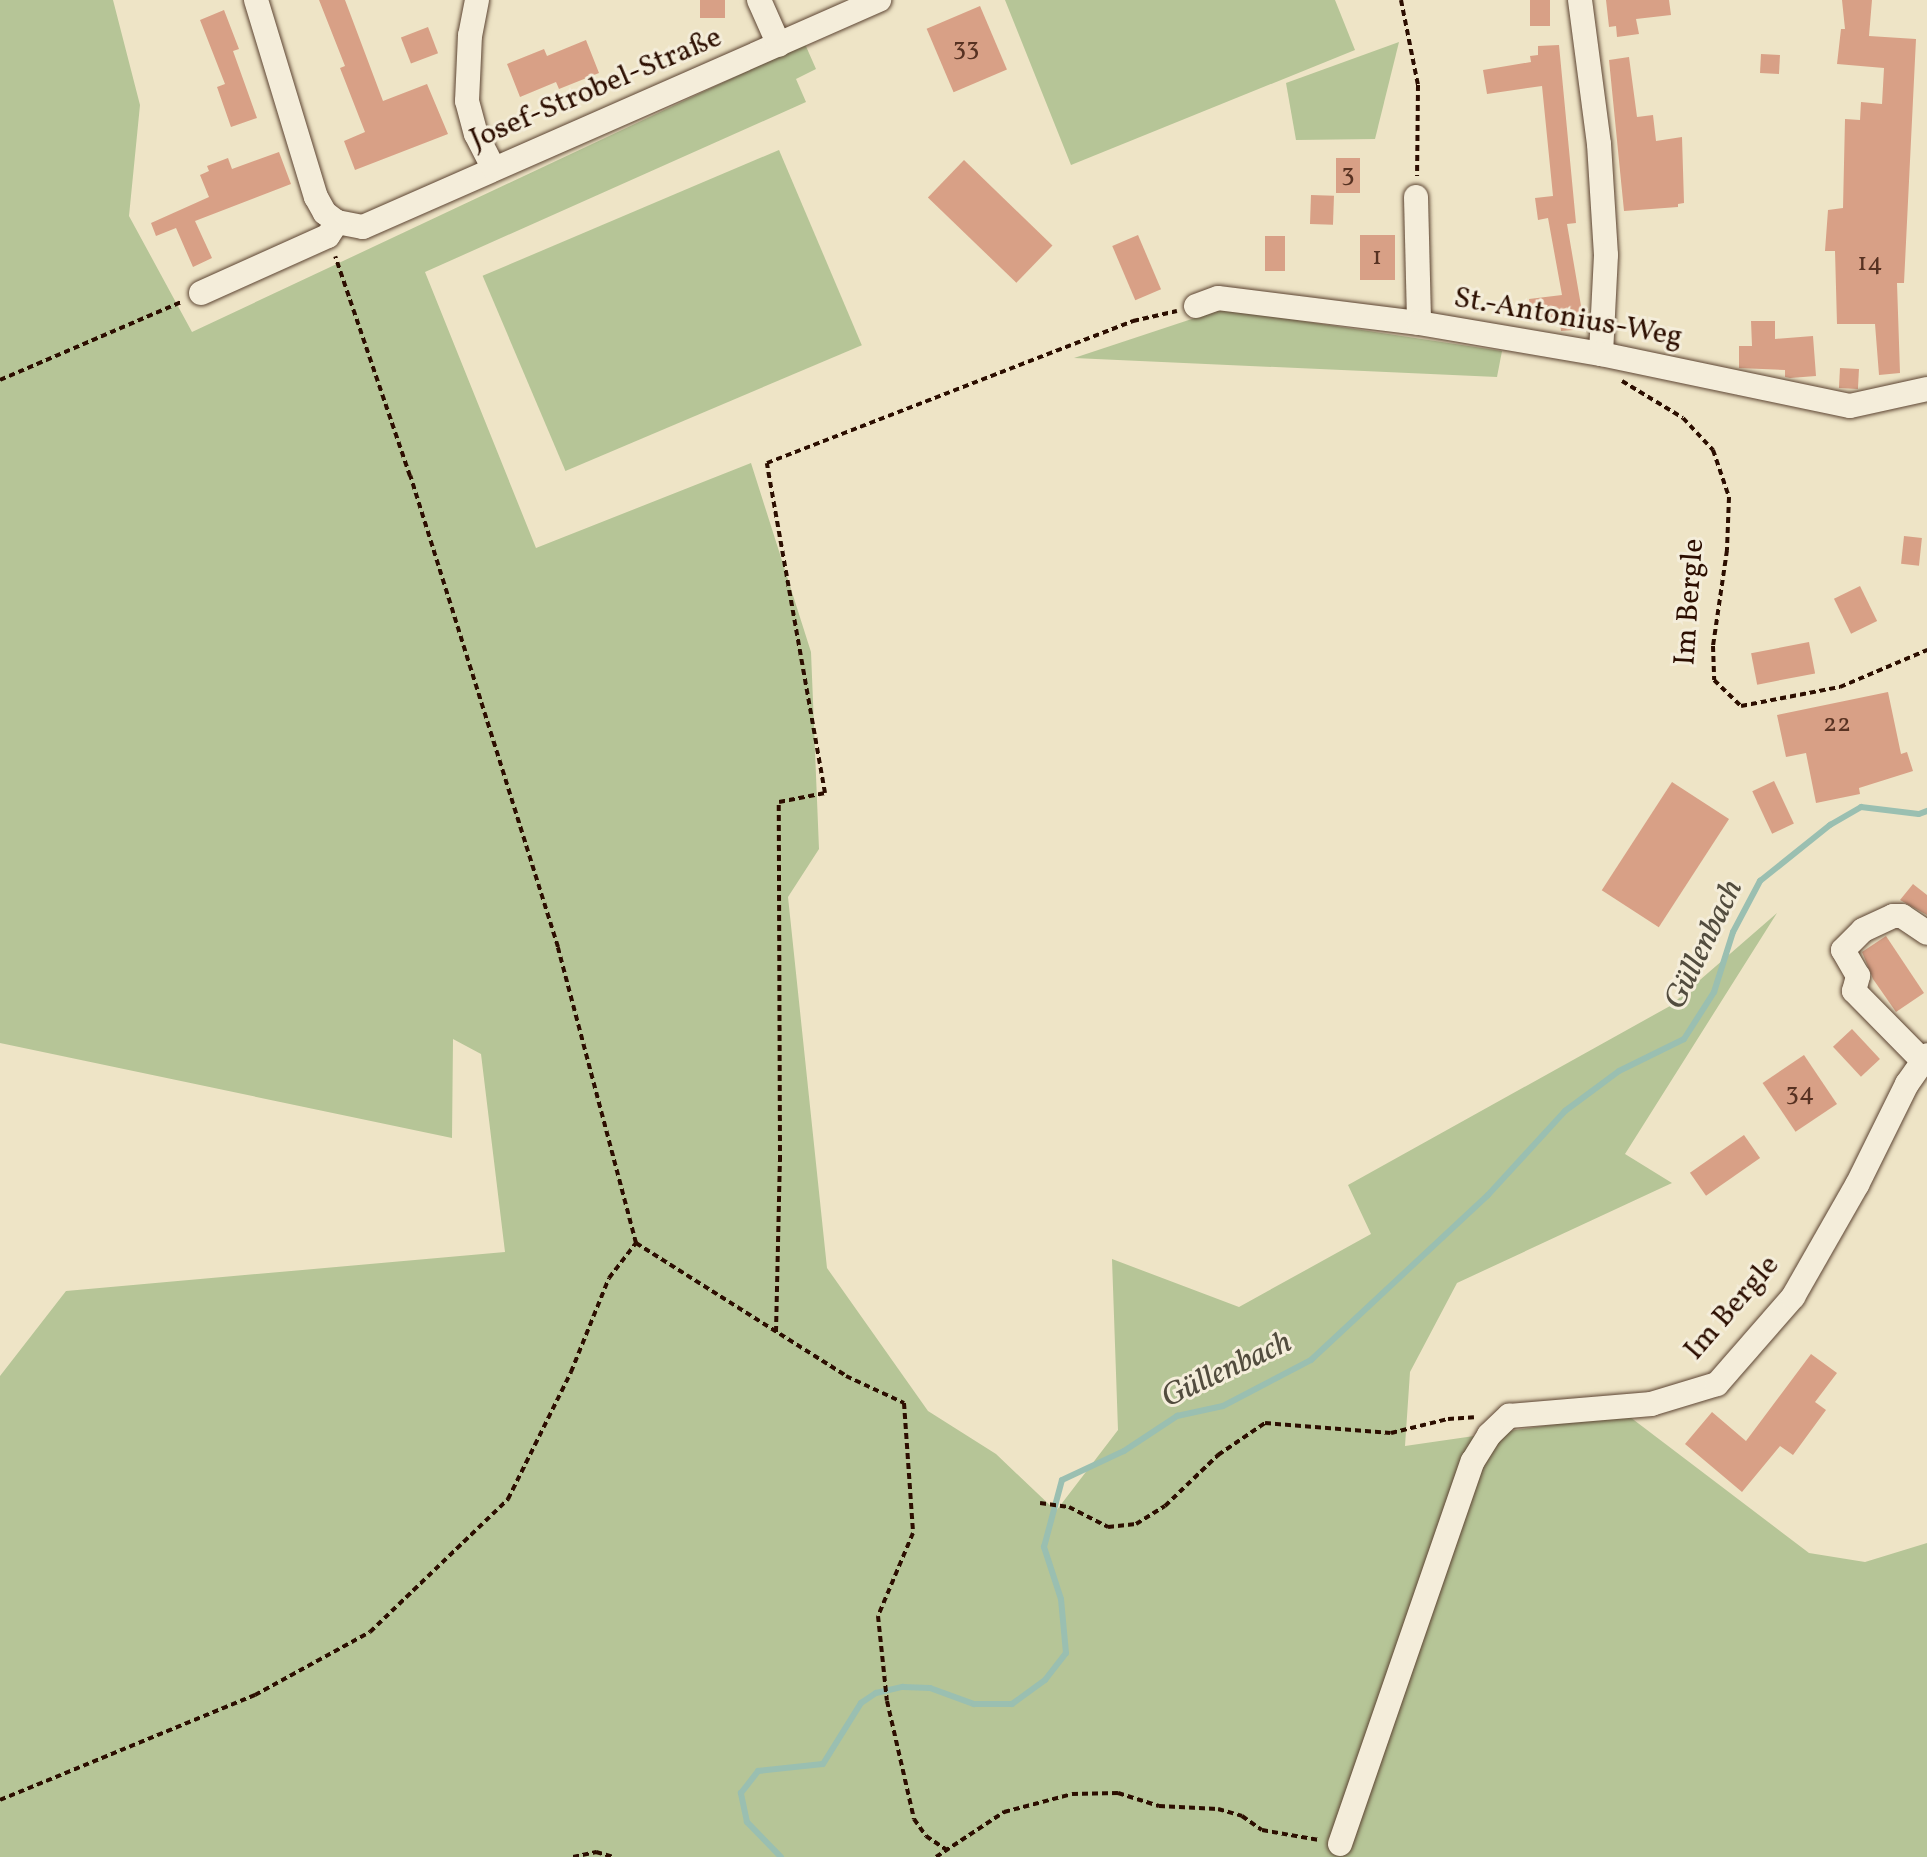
<!DOCTYPE html>
<html>
<head>
<meta charset="utf-8">
<style>
  body { margin:0 }
  #map { position:relative; width:1927px; height:1857px; overflow:hidden; background:#eee4c6; font-family:Vollkorn,serif }
  div>[style] { position:absolute }
  .green>* { inset:0; background:#b6c597; transform-origin:0 0 }
  .stream>* { height:6px; margin:-3px; padding:0 3px; transform-origin:3px; border-radius:3px; background:#9abfb1 }
  .building>* { inset:0; background:#d8a086; transform-origin:0 0 }
  .path>* { height:4px; margin-top:-2px; transform-origin:0; background:repeating-linear-gradient(90deg,#2c0e00 0 6px,transparent 0 10px) }
  .roads { filter:drop-shadow(0 0 2px #5c4432) drop-shadow(0 0 2px #5c4432) }
  .minor>* { height:24px; margin:-12px; padding:0 12px; transform-origin:12px; border-radius:12px; background:#f4edda }
  span { translate:-50% -50%; white-space:nowrap; text-align:center; line-height:1.15; -webkit-text-stroke:6px #f4edda; paint-order:stroke }
  .number-label { font-size:26px; color:#573222 }
  .number-label span { -webkit-text-stroke-width:0 }
  .street-label { font-size:30px; color:#2c0e00 }
  .water-label { font-size:32px; color:#524c3e; font-style:italic }
</style>
</head>
<body>
<div id="map">
  <div class="green">
    <i style="clip-path:polygon(0 0,113px 0,140px 105px,129px 216px,192px 332px,805px 44px,816px 69px,796px 79px,806px 102px,425px 272px,536px 548px,751px 463px,811px 652px,819px 849px,788px 897px,827px 1268px,928px 1411px,996px 1454px,1056px 1511px,1118px 1430px,1112px 1259px,1239px 1307px,1371px 1234px,1348px 1185px,1670px 1006px,1777px 913px,1625px 1154px,1672px 1183px,1457px 1283px,1410px 1372px,1405px 1446px,1626px 1414px,1809px 1553px,1865px 1562px,1927px 1543px,1927px 1857px,0 1857px,0 1376px,66px 1291px,505px 1252px,481px 1054px,453px 1039px,452px 1138px,0 1043px)"></i>
    <i style="clip-path:polygon(1005px 0,1335px 0,1355px 50px,1071px 165px)"></i>
    <i style="clip-path:polygon(1399px 42px,1375px 139px,1296px 140px,1286px 83px)"></i>
    <i style="left:779px;top:150px;width:212px;height:322px;rotate:67deg"></i>
    <i style="clip-path:polygon(1222px 309px,1502px 351px,1497px 377px,1074px 358px)"></i>
  </div>
  <div class="stream">
    <i style="left:781px;top:1857px;width:49px;rotate:-134.2deg"></i>
    <i style="left:747px;top:1822px;width:30px;rotate:-102deg"></i>
    <i style="left:741px;top:1793px;width:28px;rotate:-52deg"></i>
    <i style="left:758px;top:1771px;width:65px;rotate:-6.1deg"></i>
    <i style="left:823px;top:1764px;width:72px;rotate:-58.1deg"></i>
    <i style="left:861px;top:1703px;width:18px;rotate:-34deg"></i>
    <i style="left:876px;top:1693px;width:28px;rotate:-13deg"></i>
    <i style="left:903px;top:1687px;width:27px;rotate:2deg"></i>
    <i style="left:930px;top:1688px;width:47px;rotate:20deg"></i>
    <i style="left:974px;top:1704px;width:38px"></i>
    <i style="left:1012px;top:1704px;width:41px;rotate:-36deg"></i>
    <i style="left:1045px;top:1680px;width:34px;rotate:-52deg"></i>
    <i style="left:1066px;top:1653px;width:54px;rotate:-95.3deg"></i>
    <i style="left:1061px;top:1599px;width:55px;rotate:-108.1deg"></i>
    <i style="left:1044px;top:1547px;width:69px;rotate:-75deg"></i>
    <i style="left:1062px;top:1480px;width:68px;rotate:-25.1deg"></i>
    <i style="left:1124px;top:1451px;width:64px;rotate:-33.4deg"></i>
    <i style="left:1177px;top:1416px;width:47px;rotate:-12.3deg"></i>
    <i style="left:1223px;top:1406px;width:99px;rotate:-27.6deg"></i>
    <i style="left:1311px;top:1360px;width:242px;rotate:-43deg"></i>
    <i style="left:1488px;top:1195px;width:114px;rotate:-47.5deg"></i>
    <i style="left:1565px;top:1111px;width:67px;rotate:-36.5deg"></i>
    <i style="left:1619px;top:1071px;width:72px;rotate:-26.2deg"></i>
    <i style="left:1684px;top:1039px;width:56px;rotate:-57.4deg"></i>
    <i style="left:1714px;top:992px;width:63px;rotate:-72.4deg"></i>
    <i style="left:1733px;top:932px;width:58px;rotate:-62.1deg"></i>
    <i style="left:1760px;top:881px;width:90px;rotate:-38.7deg"></i>
    <i style="left:1830px;top:825px;width:36px;rotate:-30deg"></i>
    <i style="left:1861px;top:807px;width:58px;rotate:6.9deg"></i>
    <i style="left:1919px;top:814px;width:9px;rotate:-21deg"></i>
  </div>
  <div class="building">
    <i style="clip-path:polygon(319px 0,345px 0,383px 101px,427px 84px,448px 134px,355px 170px,344px 141px,365px 132px,340px 68px,345px 66px)"></i>
    <i style="left:700px;top:0;width:25px;height:18px"></i>
    <i style="left:1530px;top:0;width:20px;height:26px"></i>
    <i style="clip-path:polygon(1606px 0,1669px 0,1671px 15px,1636px 19px,1639px 34px,1617px 37px,1616px 26px,1609px 27px)"></i>
    <i style="clip-path:polygon(1842px 0,1872px 0,1869px 36px,1916px 39px,1904px 283px,1897px 283px,1900px 373px,1879px 375px,1875px 324px,1837px 324px,1835px 251px,1825px 251px,1828px 210px,1843px 208px,1845px 119px,1860px 120px,1861px 102px,1882px 104px,1884px 68px,1837px 64px,1841px 29px,1845px 29px)"></i>
    <i style="left:980px;top:6px;width:69px;height:58px;rotate:67deg"></i>
    <i style="clip-path:polygon(224px 10px,239px 49px,233px 51px,257px 118px,231px 127px,217px 87px,225px 84px,200px 20px)"></i>
    <i style="left:428px;top:27px;width:28px;height:29px;rotate:69deg"></i>
    <i style="clip-path:polygon(586px 40px,599px 73px,559px 89px,556px 82px,520px 97px,507px 64px,544px 49px,547px 56px)"></i>
    <i style="clip-path:polygon(1559px 45px,1576px 223px,1567px 224px,1585px 329px,1561px 331px,1559px 316px,1532px 320px,1529px 299px,1562px 295px,1548px 218px,1538px 220px,1535px 198px,1553px 196px,1542px 86px,1487px 94px,1483px 70px,1531px 62px,1530px 56px,1538px 55px,1538px 46px)"></i>
    <i style="left:1761px;top:54px;width:19px;height:19px;rotate:3deg"></i>
    <i style="clip-path:polygon(1629px 57px,1637px 117px,1653px 115px,1656px 141px,1682px 137px,1684px 203px,1678px 204px,1678px 207px,1624px 211px,1609px 60px)"></i>
    <i style="clip-path:polygon(279px 152px,291px 184px,195px 221px,212px 258px,193px 267px,176px 228px,156px 236px,151px 223px,209px 197px,200px 175px,209px 171px,207px 166px,228px 158px,232px 169px)"></i>
    <i style="left:1336px;top:158px;width:24px;height:35px"></i>
    <i style="left:964px;top:160px;width:123px;height:52px;rotate:44deg"></i>
    <i style="left:1311px;top:195px;width:23px;height:29px;rotate:2deg"></i>
    <i style="left:1138px;top:235px;width:59px;height:28px;rotate:67deg"></i>
    <i style="left:1360px;top:235px;width:35px;height:45px"></i>
    <i style="left:1265px;top:236px;width:20px;height:35px"></i>
    <i style="clip-path:polygon(1751px 321px,1775px 321px,1775px 339px,1813px 336px,1816px 376px,1790px 378px,1785px 377px,1785px 370px,1739px 368px,1739px 346px,1752px 346px)"></i>
    <i style="left:1840px;top:368px;width:19px;height:20px;rotate:3deg"></i>
    <i style="left:1904px;top:536px;width:18px;height:28px;rotate:6deg"></i>
    <i style="left:1860px;top:586px;width:39px;height:29px;rotate:64deg"></i>
    <i style="left:1809px;top:642px;width:32px;height:59px;rotate:79deg"></i>
    <i style="clip-path:polygon(1888px 692px,1901px 754px,1907px 752px,1913px 771px,1859px 788px,1860px 794px,1816px 803px,1806px 753px,1786px 757px,1777px 715px)"></i>
    <i style="left:1774px;top:781px;width:47px;height:24px;rotate:65deg"></i>
    <i style="left:1672px;top:782px;width:68px;height:129px;rotate:33deg"></i>
    <i style="clip-path:polygon(1913px 884px,1927px 895px,1927px 915px,1900px 900px)"></i>
    <i style="clip-path:polygon(1886px 936px,1924px 993px,1896px 1012px,1873px 979px,1862px 952px)"></i>
    <i style="left:1852px;top:1029px;width:41px;height:26px;rotate:47deg"></i>
    <i style="left:1804px;top:1055px;width:59px;height:50px;rotate:56deg"></i>
    <i style="left:1744px;top:1135px;width:28px;height:66px;rotate:55deg"></i>
    <i style="clip-path:polygon(1811px 1354px,1837px 1373px,1815px 1402px,1826px 1410px,1793px 1455px,1780px 1446px,1742px 1492px,1685px 1444px,1712px 1412px,1746px 1441px)"></i>
  </div>
  <div class="path">
    <i style="left:1401px;top:0;width:87px;rotate:78.7deg"></i>
    <i style="left:1418px;top:85px;width:91px;rotate:90.6deg"></i>
    <i style="left:0;top:380px;width:197px;rotate:-23.3deg"></i>
    <i style="left:1622px;top:381px;width:71px;rotate:31.2deg"></i>
    <i style="left:1683px;top:418px;width:44px;rotate:46.8deg"></i>
    <i style="left:1713px;top:450px;width:50px;rotate:71.2deg"></i>
    <i style="left:1729px;top:497px;width:53px;rotate:92.2deg"></i>
    <i style="left:1727px;top:550px;width:97px;rotate:98.3deg"></i>
    <i style="left:1713px;top:646px;width:34px;rotate:88deg"></i>
    <i style="left:1714px;top:680px;width:37px;rotate:44deg"></i>
    <i style="left:1741px;top:706px;width:101px;rotate:-10.9deg"></i>
    <i style="left:1840px;top:687px;width:95px;rotate:-23deg"></i>
    <i style="left:636px;top:1243px;width:249px;rotate:32.3deg"></i>
    <i style="left:846px;top:1376px;width:64px;rotate:25deg"></i>
    <i style="left:904px;top:1403px;width:130px;rotate:86deg"></i>
    <i style="left:913px;top:1533px;width:90px;rotate:112.9deg"></i>
    <i style="left:878px;top:1616px;width:85px;rotate:84deg"></i>
    <i style="left:887px;top:1701px;width:121px;rotate:77.1deg"></i>
    <i style="left:914px;top:1819px;width:21px;rotate:55deg"></i>
    <i style="left:926px;top:1836px;width:25px;rotate:34deg"></i>
    <i style="left:776px;top:1332px;width:171px;rotate:-88.7deg"></i>
    <i style="left:780px;top:1161px;width:359px;rotate:-90.2deg"></i>
    <i style="left:779px;top:802px;width:47px;rotate:-11.1deg"></i>
    <i style="left:825px;top:793px;width:335px;rotate:-100deg"></i>
    <i style="left:767px;top:463px;width:393px;rotate:-21.2deg"></i>
    <i style="left:1133px;top:321px;width:45px;rotate:-12.8deg"></i>
    <i style="left:1040px;top:1503px;width:29px;rotate:8deg"></i>
    <i style="left:1069px;top:1507px;width:44px;rotate:27.1deg"></i>
    <i style="left:1108px;top:1527px;width:28px;rotate:-6deg"></i>
    <i style="left:1136px;top:1524px;width:34px;rotate:-32deg"></i>
    <i style="left:1165px;top:1506px;width:74px;rotate:-43.9deg"></i>
    <i style="left:1218px;top:1455px;width:57px;rotate:-34.2deg"></i>
    <i style="left:1265px;top:1423px;width:126px;rotate:4.5deg"></i>
    <i style="left:1391px;top:1433px;width:59px;rotate:-13.8deg"></i>
    <i style="left:1448px;top:1419px;width:26px;rotate:-4deg"></i>
    <i style="left:0;top:1800px;width:276px;rotate:-22.4deg"></i>
    <i style="left:255px;top:1695px;width:131px;rotate:-28.7deg"></i>
    <i style="left:370px;top:1632px;width:192px;rotate:-43.9deg"></i>
    <i style="left:508px;top:1499px;width:142px;rotate:-63.6deg"></i>
    <i style="left:571px;top:1372px;width:101px;rotate:-68deg"></i>
    <i style="left:609px;top:1278px;width:44px;rotate:-52.4deg"></i>
    <i style="left:636px;top:1243px;width:306px;rotate:-104.8deg"></i>
    <i style="left:558px;top:947px;width:494px;rotate:-107.4deg"></i>
    <i style="left:410px;top:476px;width:232px;rotate:-108.8deg"></i>
    <i style="left:573px;top:1857px;width:24px;rotate:-12deg"></i>
    <i style="left:596px;top:1852px;width:19px;rotate:16deg"></i>
    <i style="left:936px;top:1857px;width:82px;rotate:-33.5deg"></i>
    <i style="left:1004px;top:1812px;width:70px;rotate:-14.8deg"></i>
    <i style="left:1072px;top:1794px;width:46px;rotate:-1.2deg"></i>
    <i style="left:1118px;top:1793px;width:43px;rotate:17.6deg"></i>
    <i style="left:1159px;top:1806px;width:59px;rotate:2.9deg"></i>
    <i style="left:1218px;top:1809px;width:25px;rotate:16deg"></i>
    <i style="left:1242px;top:1816px;width:24px;rotate:35deg"></i>
    <i style="left:1262px;top:1830px;width:58px;rotate:10deg"></i>
  </div>
  <div class="roads">
    <div class="minor">
      <i style="left:256px;top:0;width:206px;rotate:73.1deg"></i>
      <i style="left:316px;top:197px;width:18px;rotate:61deg"></i>
      <i style="left:325px;top:213px;width:15px;rotate:37deg"></i>
      <i style="left:337px;top:222px;width:26px;rotate:11deg"></i>
      <i style="left:363px;top:227px;width:564px;rotate:-23.75deg"></i>
      <i style="left:477px;top:0;width:36px;rotate:101deg"></i>
      <i style="left:470px;top:35px;width:66px;rotate:92.6deg"></i>
      <i style="left:467px;top:101px;width:34px;rotate:75deg"></i>
      <i style="left:476px;top:134px;width:38px;rotate:63deg"></i>
      <i style="left:759px;top:0;width:49px;rotate:66deg"></i>
      <i style="left:1580px;top:0;width:145px;rotate:82.5deg"></i>
      <i style="left:1599px;top:144px;width:111px;rotate:86.4deg"></i>
      <i style="left:1606px;top:255px;width:99px;rotate:92.9deg"></i>
      <i style="left:1416px;top:197px;width:126px;rotate:88.6deg"></i>
      <i style="left:201px;top:293px;width:139px;rotate:-24.2deg"></i>
      <i style="left:328px;top:236px;width:17px;rotate:-57deg"></i>
      <i style="left:1196px;top:306px;width:23px;rotate:-20deg"></i>
      <i style="left:1218px;top:298px;width:203px;rotate:7.1deg"></i>
      <i style="left:1419px;top:323px;width:185px;rotate:9.7deg"></i>
      <i style="left:1601px;top:354px;width:254px;rotate:11.8deg"></i>
      <i style="left:1850px;top:406px;width:79px;rotate:-12.4deg"></i>
      <i style="left:1922px;top:1060px;width:97px;rotate:-134.6deg"></i>
      <i style="left:1854px;top:991px;width:16px;rotate:-75deg"></i>
      <i style="left:1858px;top:976px;width:30px;rotate:-120deg"></i>
      <i style="left:1843px;top:950px;width:28px;rotate:-45deg"></i>
      <i style="left:1863px;top:930px;width:33px;rotate:-25deg"></i>
      <i style="left:1893px;top:916px;width:9px"></i>
      <i style="left:1902px;top:916px;width:30px;rotate:34deg"></i>
      <i style="left:1340px;top:1844px;width:405px;rotate:-70.9deg"></i>
      <i style="left:1473px;top:1461px;width:31px;rotate:-58deg"></i>
      <i style="left:1489px;top:1435px;width:28px;rotate:-44deg"></i>
      <i style="left:1509px;top:1416px;width:143px;rotate:-4.8deg"></i>
      <i style="left:1651px;top:1404px;width:69px;rotate:-16.9deg"></i>
      <i style="left:1717px;top:1384px;width:116px;rotate:-48.9deg"></i>
      <i style="left:1793px;top:1297px;width:129px;rotate:-60.3deg"></i>
      <i style="left:1857px;top:1185px;width:113px;rotate:-63.7deg"></i>
      <i style="left:1907px;top:1084px;width:35px;rotate:-55deg"></i>
    </div>
  </div>
  <div class="number-label">
    <span style="left:966px;top:49px">33</span>
    <span style="left:1348px;top:175px">3</span>
    <span style="left:1377px;top:258px">1</span>
    <span style="left:1870px;top:264px">14</span>
    <span style="left:1837px;top:725px">22</span>
    <span style="left:1800px;top:1094px">34</span>
  </div>
  <div class="street-label">
    <span style="left:596px;top:89px;rotate:-23deg">Josef-Strobel-Straße</span>
    <span style="left:1568px;top:318px;rotate:10deg">St.-Antonius-Weg</span>
    <span style="left:1690px;top:602px;rotate:-86deg">Im Bergle</span>
    <span style="left:1732px;top:1308px;rotate:-49deg">Im Bergle</span>
  </div>
  <div class="water-label">
    <span style="left:1705px;top:945px;rotate:-64deg">Güllenbach</span>
    <span style="left:1227px;top:1371px;rotate:-25deg">Güllenbach</span>
  </div>
</div>
</body>
</html>
